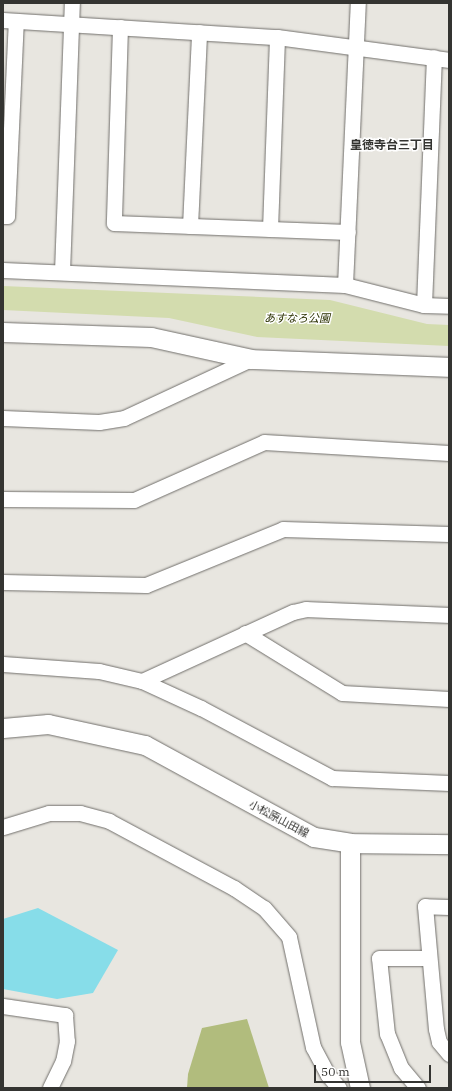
<!DOCTYPE html>
<html>
<head>
<meta charset="utf-8">
<style>
  body { margin:0 }
  #map { position:relative; width:452px; height:1091px; overflow:hidden; background:#e8e6e0; font-family:"IBM Plex Serif","Noto Sans JP",serif }
  div>[style] { position:absolute }
  .green>* { inset:0; background:#d3dcae }
  .forest>* { inset:0; background:#b1bc7d }
  .water>* { inset:0; background:#87dde9 }
  .roads { filter:drop-shadow(0 0 1px #716f6b) drop-shadow(0 0 1px #716f6b) }
  .minor>* { height:15px; margin:-7.5px; padding:0 7.5px; transform-origin:7.5px; border-radius:7.5px; background:#fff }
  .tertiary>* { height:19px; margin:-9.5px; padding:0 9.5px; transform-origin:9.5px; border-radius:9.5px; background:#fff }
  span { translate:-50% -50%; white-space:nowrap; text-align:center; line-height:1.15; -webkit-text-stroke:3px #fff; paint-order:stroke }
  .park-label { font-size:11px; color:#2b3100; font-style:italic }
  .street-label { font-size:11px; color:#343431 }
  .neighbourhood-label { font-size:12px; color:#343431; font-weight:700 }
  .frame { position:absolute; inset:0; border:4px solid #343431; pointer-events:none }
  .scale { position:absolute; left:314px; top:1065px; width:117px; height:18px; box-sizing:border-box; border:2px solid #343431; border-top:0; padding-left:5px; font-size:12px; line-height:14px; white-space:nowrap; color:#343431; -webkit-text-stroke:3px #fff; paint-order:stroke }
</style>
</head>
<body>
<div id="map">
  <div class="green">
    <i style="clip-path:polygon(3px 286px,330px 300px,427px 324px,449px 325px,449px 346px,257px 337px,169px 318px,3px 310px)"></i>
  </div>
  <div class="forest">
    <i style="clip-path:polygon(247px 1019px,269px 1088px,187px 1088px,188px 1074px,202px 1028px)"></i>
  </div>
  <div class="water">
    <i style="clip-path:polygon(38px 908px,118px 950px,93px 993px,57px 999px,3px 989px,3px 919px)"></i>
  </div>
  <div class="roads">
    <div class="minor">
      <i style="left:3px;top:20px;width:275px;rotate:3.6deg"></i>
      <i style="left:277px;top:37px;width:174px;rotate:7.6deg"></i>
      <i style="left:120px;top:27px;width:196px;rotate:91.8deg"></i>
      <i style="left:114px;top:223px;width:234px;rotate:2.2deg"></i>
      <i style="left:3px;top:216px;width:4px"></i>
      <i style="left:7px;top:216px;width:195px;rotate:-87.4deg"></i>
      <i style="left:190px;top:226px;width:194px;rotate:-87.3deg"></i>
      <i style="left:270px;top:229px;width:192px;rotate:-87.9deg"></i>
      <i style="left:3px;top:270px;width:342px;rotate:2.5deg"></i>
      <i style="left:345px;top:285px;width:81px;rotate:14.2deg"></i>
      <i style="left:424px;top:305px;width:25px;rotate:2deg"></i>
      <i style="left:62px;top:272px;width:269px;rotate:-87.9deg"></i>
      <i style="left:345px;top:285px;width:282px;rotate:-87.4deg"></i>
      <i style="left:424px;top:305px;width:248px;rotate:-87.7deg"></i>
      <i style="left:3px;top:418px;width:96px;rotate:2.4deg"></i>
      <i style="left:99px;top:422px;width:25px;rotate:-9deg"></i>
      <i style="left:124px;top:418px;width:140px;rotate:-24.9deg"></i>
      <i style="left:3px;top:499px;width:131px;rotate:0.4deg"></i>
      <i style="left:134px;top:500px;width:142px;rotate:-24deg"></i>
      <i style="left:264px;top:442px;width:185px;rotate:3.4deg"></i>
      <i style="left:3px;top:582px;width:143px;rotate:1.2deg"></i>
      <i style="left:146px;top:585px;width:148px;rotate:-22.2deg"></i>
      <i style="left:283px;top:529px;width:166px;rotate:1.7deg"></i>
      <i style="left:245px;top:633px;width:114px;rotate:31.7deg"></i>
      <i style="left:342px;top:693px;width:107px;rotate:3.2deg"></i>
      <i style="left:3px;top:664px;width:96px;rotate:4.2deg"></i>
      <i style="left:99px;top:671px;width:44px;rotate:13.1deg"></i>
      <i style="left:142px;top:681px;width:65px;rotate:24.6deg"></i>
      <i style="left:201px;top:708px;width:149px;rotate:28.1deg"></i>
      <i style="left:332px;top:778px;width:117px;rotate:2.4deg"></i>
      <i style="left:142px;top:681px;width:166px;rotate:-24.6deg"></i>
      <i style="left:293px;top:612px;width:13px;rotate:-13deg"></i>
      <i style="left:306px;top:609px;width:143px;rotate:2.4deg"></i>
      <i style="left:3px;top:827px;width:48px;rotate:-16.9deg"></i>
      <i style="left:49px;top:813px;width:31px"></i>
      <i style="left:80px;top:813px;width:30px;rotate:15deg"></i>
      <i style="left:109px;top:821px;width:142px;rotate:28.2deg"></i>
      <i style="left:234px;top:888px;width:36px;rotate:34deg"></i>
      <i style="left:264px;top:908px;width:38px;rotate:49deg"></i>
      <i style="left:289px;top:937px;width:113px;rotate:77.7deg"></i>
      <i style="left:313px;top:1047px;width:32px;rotate:62deg"></i>
      <i style="left:328px;top:1075px;width:17px;rotate:50deg"></i>
      <i style="left:449px;top:907px;width:24px;rotate:-178deg"></i>
      <i style="left:425px;top:906px;width:123px;rotate:84.9deg"></i>
      <i style="left:436px;top:1029px;width:13px;rotate:77deg"></i>
      <i style="left:439px;top:1042px;width:16px;rotate:50deg"></i>
      <i style="left:3px;top:1006px;width:63px;rotate:8.3deg"></i>
      <i style="left:65px;top:1015px;width:26px;rotate:86deg"></i>
      <i style="left:67px;top:1041px;width:20px;rotate:101deg"></i>
      <i style="left:63px;top:1061px;width:30px;rotate:116deg"></i>
      <i style="left:418px;top:1088px;width:26px;rotate:-130deg"></i>
      <i style="left:401px;top:1068px;width:37px;rotate:-112deg"></i>
      <i style="left:387px;top:1034px;width:76px;rotate:-96deg"></i>
      <i style="left:379px;top:958px;width:50px"></i>
    </div>
    <div class="tertiary">
      <i style="left:3px;top:332px;width:148px;rotate:1.9deg"></i>
      <i style="left:151px;top:337px;width:102px;rotate:12.4deg"></i>
      <i style="left:251px;top:359px;width:198px;rotate:2.3deg"></i>
      <i style="left:3px;top:728px;width:45px;rotate:-5.1deg"></i>
      <i style="left:48px;top:724px;width:99px;rotate:12.2deg"></i>
      <i style="left:145px;top:745px;width:192px;rotate:28.6deg"></i>
      <i style="left:314px;top:837px;width:36px;rotate:9deg"></i>
      <i style="left:350px;top:843px;width:99px;rotate:0.6deg"></i>
      <i style="left:350px;top:843px;width:199px;rotate:90deg"></i>
      <i style="left:350px;top:1042px;width:47px;rotate:77.7deg"></i>
    </div>
  </div>
  <div class="park-label">
    <span style="left:297px;top:318px">あすなろ公園</span>
  </div>
  <div class="street-label">
    <span style="left:279px;top:819px;rotate:28deg">小松原山田線</span>
  </div>
  <div class="neighbourhood-label">
    <span style="left:392px;top:145px">皇徳寺台三丁目</span>
  </div>
  <div class="frame"></div>
  <div class="scale">50 m</div>
</div>
</body>
</html>
